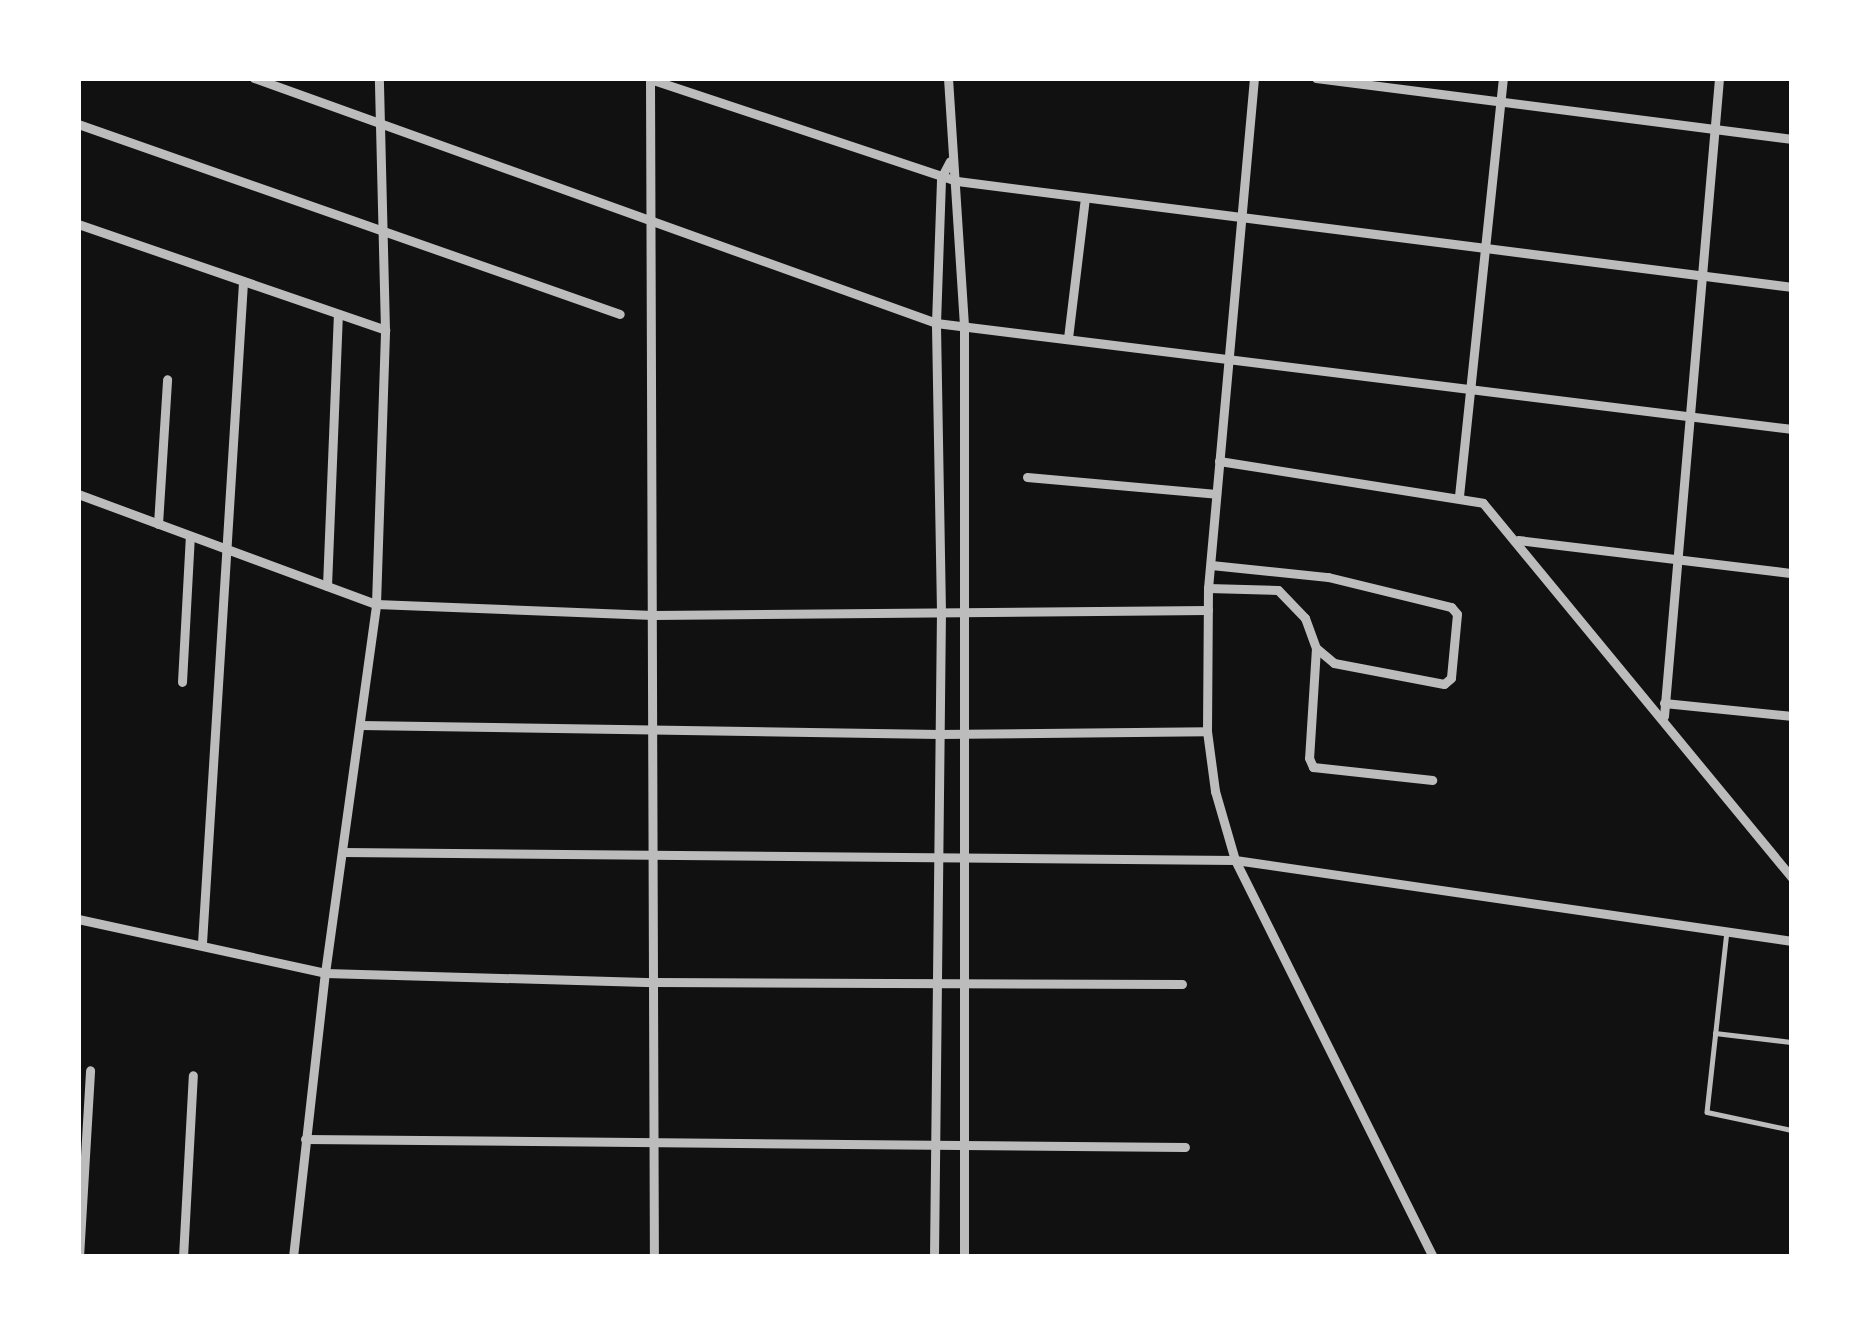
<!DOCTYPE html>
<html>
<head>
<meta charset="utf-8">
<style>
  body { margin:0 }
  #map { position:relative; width:1870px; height:1335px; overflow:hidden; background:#111; font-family:Cabin,sans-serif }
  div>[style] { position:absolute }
  .service>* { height:4.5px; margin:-2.25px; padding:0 2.25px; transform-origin:2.25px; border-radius:2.25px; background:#bcbcbc }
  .minor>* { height:9px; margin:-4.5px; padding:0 4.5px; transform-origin:4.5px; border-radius:4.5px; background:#bcbcbc }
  span { translate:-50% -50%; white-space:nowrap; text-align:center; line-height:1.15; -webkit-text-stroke:10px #fff; paint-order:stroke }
  .frame { position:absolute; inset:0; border:81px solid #fff; pointer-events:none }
</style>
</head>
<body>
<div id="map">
  <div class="service">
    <i style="left:1727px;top:931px;width:182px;rotate:96.3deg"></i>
    <i style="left:1707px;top:1112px;width:87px;rotate:12deg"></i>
    <i style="left:1715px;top:1033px;width:78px;rotate:6.7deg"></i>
  </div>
  <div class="minor">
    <i style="left:254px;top:78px;width:725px;rotate:19.76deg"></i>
    <i style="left:936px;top:323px;width:863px;rotate:7.06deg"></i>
    <i style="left:650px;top:78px;width:1179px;rotate:89.81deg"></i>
    <i style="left:948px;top:78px;width:248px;rotate:86.3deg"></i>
    <i style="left:964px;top:325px;width:932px;rotate:90deg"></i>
    <i style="left:1254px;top:78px;width:512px;rotate:95.15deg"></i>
    <i style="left:1208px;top:588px;width:143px;rotate:90.4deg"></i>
    <i style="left:1207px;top:731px;width:61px;rotate:82.4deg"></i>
    <i style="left:1215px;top:791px;width:72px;rotate:73.8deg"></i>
    <i style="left:1235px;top:860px;width:444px;rotate:63.5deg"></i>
    <i style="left:1316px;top:78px;width:480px;rotate:7.3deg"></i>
    <i style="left:650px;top:79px;width:324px;rotate:18.4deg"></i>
    <i style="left:957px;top:181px;width:842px;rotate:7.23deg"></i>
    <i style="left:78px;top:124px;width:574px;rotate:19.32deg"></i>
    <i style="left:78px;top:224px;width:325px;rotate:19deg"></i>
    <i style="left:1068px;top:338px;width:141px;rotate:-83.1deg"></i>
    <i style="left:1219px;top:461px;width:267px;rotate:9deg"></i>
    <i style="left:1483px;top:503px;width:486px;rotate:50.5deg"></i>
    <i style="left:1027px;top:477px;width:190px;rotate:5.1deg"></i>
    <i style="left:78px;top:494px;width:318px;rotate:20.3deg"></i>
    <i style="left:376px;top:604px;width:277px;rotate:2.3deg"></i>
    <i style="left:653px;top:615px;width:555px;rotate:-0.52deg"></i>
    <i style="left:1459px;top:496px;width:420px;rotate:-84deg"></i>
    <i style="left:158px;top:524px;width:145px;rotate:-86.4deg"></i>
    <i style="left:1518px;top:540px;width:276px;rotate:6.9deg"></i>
    <i style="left:1211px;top:565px;width:118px;rotate:5.9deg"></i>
    <i style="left:1328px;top:577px;width:127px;rotate:13.7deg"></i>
    <i style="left:1451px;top:607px;width:9px;rotate:49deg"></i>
    <i style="left:1457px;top:614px;width:64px;rotate:95.4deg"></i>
    <i style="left:1451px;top:678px;width:9px;rotate:139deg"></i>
    <i style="left:1444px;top:684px;width:112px;rotate:-169.2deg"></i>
    <i style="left:1334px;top:663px;width:23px;rotate:-140deg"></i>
    <i style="left:327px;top:586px;width:272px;rotate:-87.7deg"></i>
    <i style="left:1208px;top:588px;width:70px;rotate:1.6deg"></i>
    <i style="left:1278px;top:590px;width:39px;rotate:46deg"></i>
    <i style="left:1305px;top:618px;width:32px;rotate:70deg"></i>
    <i style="left:1316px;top:648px;width:110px;rotate:93.6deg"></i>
    <i style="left:1309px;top:758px;width:10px;rotate:66deg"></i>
    <i style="left:1313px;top:767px;width:120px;rotate:6.2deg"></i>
    <i style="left:182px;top:682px;width:146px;rotate:-86.9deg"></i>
    <i style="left:1664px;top:703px;width:129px;rotate:5.8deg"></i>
    <i style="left:1664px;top:716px;width:640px;rotate:-85.07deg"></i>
    <i style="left:360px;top:725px;width:579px;rotate:0.89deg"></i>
    <i style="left:939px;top:734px;width:268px;rotate:-0.6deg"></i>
    <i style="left:342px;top:852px;width:893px;rotate:0.51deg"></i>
    <i style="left:1235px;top:860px;width:563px;rotate:8.27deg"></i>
    <i style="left:78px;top:919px;width:253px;rotate:12.3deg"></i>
    <i style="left:325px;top:973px;width:329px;rotate:1.6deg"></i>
    <i style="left:654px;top:982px;width:528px;rotate:0.22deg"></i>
    <i style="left:202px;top:943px;width:662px;rotate:-86.45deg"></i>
    <i style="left:305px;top:1139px;width:880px;rotate:0.52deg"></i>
    <i style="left:79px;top:1257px;width:187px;rotate:-86.6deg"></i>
    <i style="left:183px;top:1257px;width:182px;rotate:-86.9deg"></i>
    <i style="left:293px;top:1257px;width:286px;rotate:-83.6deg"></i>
    <i style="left:325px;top:973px;width:373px;rotate:-82.1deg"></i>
    <i style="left:376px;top:604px;width:274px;rotate:-88.1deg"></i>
    <i style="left:385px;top:330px;width:252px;rotate:-91.4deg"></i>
    <i style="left:934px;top:1257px;width:645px;rotate:-89.38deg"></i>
    <i style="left:941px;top:612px;width:289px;rotate:-91deg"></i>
    <i style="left:936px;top:323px;width:145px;rotate:-88deg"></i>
    <i style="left:941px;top:178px;width:19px;rotate:-62deg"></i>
  </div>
  <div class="frame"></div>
</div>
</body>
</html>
